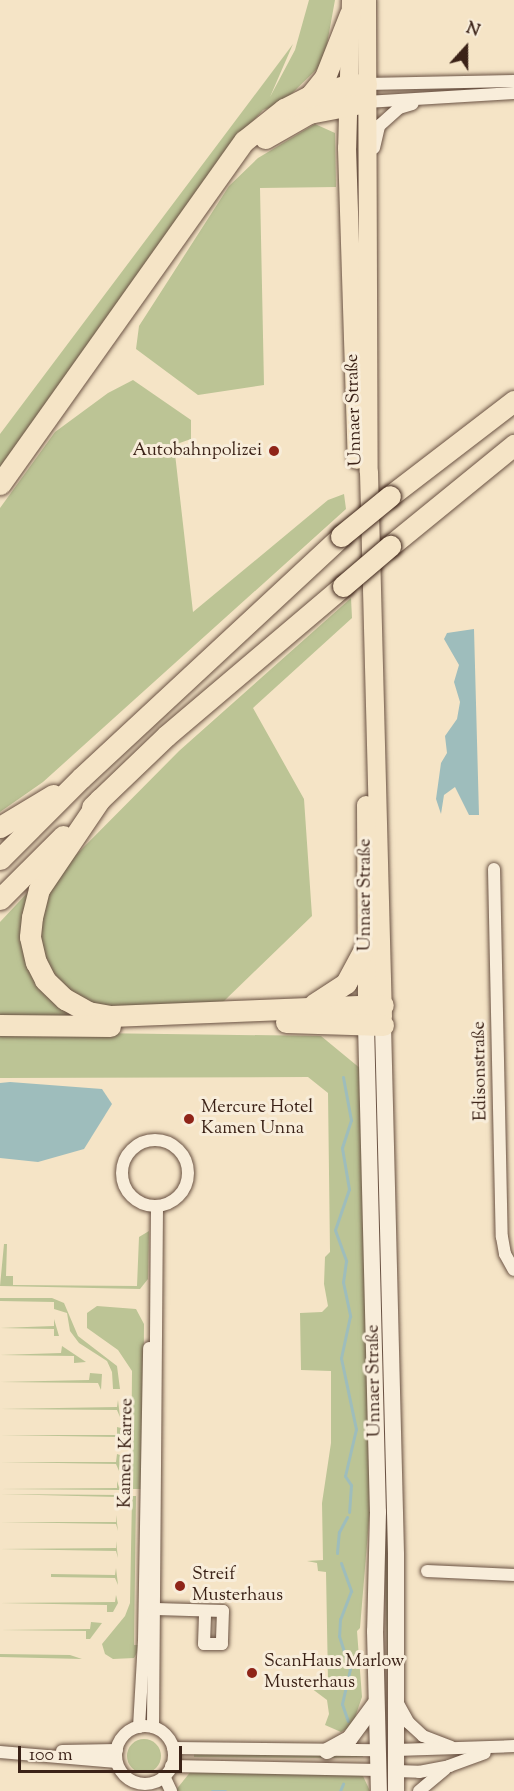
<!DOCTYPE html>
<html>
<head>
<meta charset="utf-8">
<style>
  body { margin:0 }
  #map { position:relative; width:514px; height:1791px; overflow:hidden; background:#f5e4c6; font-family:"Sorts Mill Goudy",serif }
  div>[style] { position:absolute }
  .green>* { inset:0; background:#bcc495 }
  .round { border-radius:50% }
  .water>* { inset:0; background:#9ebdbc }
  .stream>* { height:3px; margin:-1.5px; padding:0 1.5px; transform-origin:1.5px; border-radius:1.5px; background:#9ebdbc }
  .roads { filter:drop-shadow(0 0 2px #6a5243) drop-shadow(0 0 2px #6a5243) }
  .minor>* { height:12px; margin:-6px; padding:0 6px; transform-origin:6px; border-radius:6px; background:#f8edda }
  .minor>.ring { margin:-6px; padding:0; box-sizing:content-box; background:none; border:12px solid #f8edda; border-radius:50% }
  .secondary>* { height:16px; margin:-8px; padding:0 8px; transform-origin:8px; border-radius:8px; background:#f8edda }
  .primary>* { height:18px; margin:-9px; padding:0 9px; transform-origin:9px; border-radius:9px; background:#f5e4c6 }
  .motorway>* { height:21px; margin:-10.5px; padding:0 10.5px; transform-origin:10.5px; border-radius:10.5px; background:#f5e4c6 }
  .bridges { filter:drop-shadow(0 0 2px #3b2217) drop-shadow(0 0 2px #3b2217) }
  .motorway-bridge>* { height:21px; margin:-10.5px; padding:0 10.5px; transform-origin:10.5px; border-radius:10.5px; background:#f5e4c6 }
  .dots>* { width:16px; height:16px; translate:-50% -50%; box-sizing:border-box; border:3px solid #f8edda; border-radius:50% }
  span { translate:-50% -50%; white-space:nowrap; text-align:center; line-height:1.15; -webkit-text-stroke:6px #f8edda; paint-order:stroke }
  .street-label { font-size:18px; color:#3b2217 }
  .poi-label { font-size:18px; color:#3b2217 }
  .right { translate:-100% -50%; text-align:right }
  .left { translate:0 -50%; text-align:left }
  .north { position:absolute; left:436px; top:18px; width:60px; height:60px; -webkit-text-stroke:4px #f8edda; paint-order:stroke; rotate:21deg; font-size:16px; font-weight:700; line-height:24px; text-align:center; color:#3b2217 }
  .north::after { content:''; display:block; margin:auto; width:21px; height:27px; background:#3b2217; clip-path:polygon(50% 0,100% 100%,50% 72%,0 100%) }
  .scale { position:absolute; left:18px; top:1746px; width:164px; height:27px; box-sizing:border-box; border:3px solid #3b2217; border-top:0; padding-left:8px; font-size:18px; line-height:21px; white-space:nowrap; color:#3b2217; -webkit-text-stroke:4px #f8edda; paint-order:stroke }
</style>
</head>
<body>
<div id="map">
  <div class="green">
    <i style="clip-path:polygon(309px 0,335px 0,327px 44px,319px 67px,281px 104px,263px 110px,253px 121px,0 473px,0 434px,293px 44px,270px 97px,295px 50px)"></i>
    <i style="clip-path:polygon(315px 124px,335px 133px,336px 187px,260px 188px,264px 385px,198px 395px,136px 349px,139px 326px,229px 186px,258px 158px)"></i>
    <i style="clip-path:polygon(133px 380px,191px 420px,191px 439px,174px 445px,193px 612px,328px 500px,344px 494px,346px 509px,43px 782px,0 812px,0 508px,55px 432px,108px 393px)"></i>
    <i style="clip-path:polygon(351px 598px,352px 618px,253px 708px,304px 799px,312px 916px,223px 1002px,138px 1010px,91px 1004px,56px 981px,38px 945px,41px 904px,65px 866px,179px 751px)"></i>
    <i style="clip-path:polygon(30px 890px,25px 940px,82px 1017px,0 1020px,0 922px)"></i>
    <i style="clip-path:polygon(21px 1032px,321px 1036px,361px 1069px,370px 1508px,360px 1628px,357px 1631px,362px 1697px,352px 1726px,341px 1732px,325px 1725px,329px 1714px,327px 1700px,311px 1688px,312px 1682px,328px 1681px,326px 1572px,318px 1571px,317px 1563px,307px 1561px,323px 1560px,322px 1503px,331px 1443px,331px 1371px,301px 1370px,300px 1313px,322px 1312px,328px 1306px,324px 1284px,325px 1257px,330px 1252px,328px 1093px,308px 1077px,0 1078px,0 1033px)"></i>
    <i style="clip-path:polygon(149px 1231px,148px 1279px,140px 1289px,0 1286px,4px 1244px,7px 1244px,6px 1276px,13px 1276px,13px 1285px,137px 1286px,139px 1237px)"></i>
    <i style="clip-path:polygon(0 1298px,52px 1298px,64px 1303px,78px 1336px,117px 1366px,120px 1389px,113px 1389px,112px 1372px,107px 1361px,79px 1343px,70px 1331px,67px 1313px,54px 1309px,54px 1302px,0 1301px)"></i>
    <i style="clip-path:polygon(97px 1306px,136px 1309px,144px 1324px,143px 1489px,131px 1489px,132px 1371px,118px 1350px,87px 1328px,87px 1313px)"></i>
    <i style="clip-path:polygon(54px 1319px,59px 1336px,54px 1336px,54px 1329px,0 1328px,54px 1326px)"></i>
    <i style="clip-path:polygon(62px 1346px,86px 1362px,74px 1363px,74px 1356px,0 1355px,61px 1353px)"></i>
    <i style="clip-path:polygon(90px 1373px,102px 1374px,101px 1390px,98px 1383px,0 1382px,89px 1380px)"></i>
    <i style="clip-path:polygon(118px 1400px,120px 1417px,117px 1410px,0 1409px,117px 1407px)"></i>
    <i style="clip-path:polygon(117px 1427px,121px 1428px,120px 1444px,117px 1437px,0 1435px,117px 1435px)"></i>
    <i style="clip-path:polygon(117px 1454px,120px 1455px,119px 1471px,116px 1464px,0 1462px,116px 1462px)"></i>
    <i style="clip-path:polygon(117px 1481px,120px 1490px,0 1489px,117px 1488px)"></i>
    <i style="clip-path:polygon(0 1494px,120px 1495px,119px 1504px,116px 1505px,116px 1497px)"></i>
    <i style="clip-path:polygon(132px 1496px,136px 1496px,134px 1645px,141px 1645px,134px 1658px,113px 1659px,105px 1654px,102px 1644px,125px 1616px,130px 1603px)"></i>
    <i style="clip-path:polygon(116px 1515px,118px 1531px,116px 1524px,0 1522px,116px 1522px)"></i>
    <i style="clip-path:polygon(388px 1522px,389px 1731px,384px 1523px)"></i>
    <i style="clip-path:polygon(116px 1541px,118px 1558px,116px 1551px,0 1549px,116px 1548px)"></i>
    <i style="clip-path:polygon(116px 1568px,118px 1585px,115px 1578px,51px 1577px,51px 1574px,115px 1575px)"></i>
    <i style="clip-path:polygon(116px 1595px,118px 1603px,113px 1612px,107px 1612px,107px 1605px,0 1603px,115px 1602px)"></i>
    <i style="clip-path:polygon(91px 1622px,102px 1623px,90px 1639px,86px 1639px,86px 1631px,0 1630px,90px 1629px)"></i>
    <i style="clip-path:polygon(0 1654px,70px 1655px,82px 1659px,0 1657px)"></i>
    <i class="round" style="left:127px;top:1739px;width:34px;height:34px"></i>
    <i style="clip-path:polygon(194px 1753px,363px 1753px,363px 1757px,333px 1758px,194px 1757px)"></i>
    <i style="clip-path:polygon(192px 1770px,355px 1774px,363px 1776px,370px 1791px,175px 1791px)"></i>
  </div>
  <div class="water">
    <i style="clip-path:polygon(474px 629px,479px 815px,469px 815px,455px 787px,444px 795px,441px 814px,436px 799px,441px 763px,447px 753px,445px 736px,457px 719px,460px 702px,454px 682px,459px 665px,444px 639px,447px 633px)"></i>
    <i style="clip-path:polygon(10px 1082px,102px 1089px,112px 1104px,84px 1149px,38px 1162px,0 1158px,0 1083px)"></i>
  </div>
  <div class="stream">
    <i style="left:343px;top:1077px;width:44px;rotate:79.5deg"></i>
    <i style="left:351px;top:1120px;width:29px;rotate:108deg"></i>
    <i style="left:342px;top:1148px;width:42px;rotate:80.3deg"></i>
    <i style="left:349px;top:1189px;width:43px;rotate:108.9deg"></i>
    <i style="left:335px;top:1230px;width:33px;rotate:70deg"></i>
    <i style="left:346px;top:1261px;width:21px;rotate:98deg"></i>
    <i style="left:343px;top:1282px;width:35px;rotate:78deg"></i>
    <i style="left:350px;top:1316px;width:43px;rotate:102.1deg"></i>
    <i style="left:341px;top:1358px;width:73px;rotate:78.1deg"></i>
    <i style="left:356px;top:1429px;width:48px;rotate:103.2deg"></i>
    <i style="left:345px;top:1476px;width:11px;rotate:56deg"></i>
    <i style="left:351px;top:1485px;width:27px;rotate:94deg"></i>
    <i style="left:337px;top:1553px;width:21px;rotate:-85deg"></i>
    <i style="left:339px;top:1532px;width:17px;rotate:-62deg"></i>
    <i style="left:341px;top:1563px;width:30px;rotate:70deg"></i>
    <i style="left:351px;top:1591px;width:30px;rotate:111deg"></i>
    <i style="left:340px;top:1619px;width:17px;rotate:93deg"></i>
    <i style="left:339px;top:1636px;width:35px;rotate:72deg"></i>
    <i style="left:350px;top:1669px;width:36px;rotate:103deg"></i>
    <i style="left:342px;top:1704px;width:18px;rotate:71deg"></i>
    <i style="left:212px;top:1791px;width:13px"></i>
    <i style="left:340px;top:1791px;width:8px;rotate:-67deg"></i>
  </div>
  <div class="roads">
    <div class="minor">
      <i style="left:366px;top:84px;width:148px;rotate:-1.2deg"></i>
      <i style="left:366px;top:102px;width:148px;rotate:-3.5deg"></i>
      <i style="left:374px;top:148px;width:23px;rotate:-77deg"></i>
      <i style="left:379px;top:126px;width:27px;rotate:-42deg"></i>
      <i style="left:399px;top:108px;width:14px;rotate:-17deg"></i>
      <i style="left:494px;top:869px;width:368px;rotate:88.8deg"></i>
      <i style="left:502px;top:1237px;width:17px;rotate:80deg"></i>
      <i style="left:505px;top:1254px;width:18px;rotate:61deg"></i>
      <i class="ring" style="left:122px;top:1140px;width:54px;height:54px"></i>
      <i style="left:427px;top:1571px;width:87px;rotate:2.6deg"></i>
      <i style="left:149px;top:1610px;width:7px;rotate:-8deg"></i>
      <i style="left:156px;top:1609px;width:67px;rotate:1.7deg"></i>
      <i style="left:223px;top:1611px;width:33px;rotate:92deg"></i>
      <i style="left:222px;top:1644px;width:18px;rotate:180deg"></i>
      <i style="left:204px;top:1644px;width:33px;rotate:-88deg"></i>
      <i style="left:396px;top:1700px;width:26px;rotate:61deg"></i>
      <i style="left:409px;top:1723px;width:19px;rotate:43deg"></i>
      <i style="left:423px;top:1736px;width:30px;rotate:21deg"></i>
      <i class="ring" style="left:116px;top:1726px;width:46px;height:46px"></i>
      <i style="left:139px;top:1727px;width:86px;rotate:-86.7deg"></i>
      <i style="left:144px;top:1641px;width:293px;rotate:-89deg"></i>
      <i style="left:153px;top:1727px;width:521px;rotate:-89.56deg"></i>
      <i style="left:173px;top:1748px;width:204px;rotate:0.6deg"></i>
      <i style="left:396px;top:1750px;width:118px;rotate:-1.9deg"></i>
      <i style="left:62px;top:1751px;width:55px;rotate:-1deg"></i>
      <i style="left:0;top:1752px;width:117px;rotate:4.9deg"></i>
      <i style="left:171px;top:1766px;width:207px;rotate:1.1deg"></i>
      <i style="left:396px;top:1771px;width:23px;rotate:2deg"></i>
      <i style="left:419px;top:1772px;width:31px;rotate:-11deg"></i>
      <i style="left:449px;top:1766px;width:38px;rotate:-20deg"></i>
      <i style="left:164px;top:1776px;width:17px;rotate:65deg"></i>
      <i style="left:419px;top:1791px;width:34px;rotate:-40deg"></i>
    </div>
    <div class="secondary">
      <i style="left:366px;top:1024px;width:488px;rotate:88.6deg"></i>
      <i style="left:378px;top:1512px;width:119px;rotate:91.4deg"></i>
      <i style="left:375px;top:1631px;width:160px;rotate:88.6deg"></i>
      <i style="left:383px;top:1025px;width:530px;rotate:88.59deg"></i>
      <i style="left:396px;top:1555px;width:236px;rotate:90deg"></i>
      <i style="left:327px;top:1751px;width:26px;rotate:-29deg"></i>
      <i style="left:350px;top:1738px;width:42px;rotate:-53.7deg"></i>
    </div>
    <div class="primary">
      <i style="left:351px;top:0;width:148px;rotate:91.5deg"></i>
      <i style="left:347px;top:148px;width:312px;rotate:88.2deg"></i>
      <i style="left:367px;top:0;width:472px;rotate:89.8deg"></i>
      <i style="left:369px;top:472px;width:545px;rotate:88.53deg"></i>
      <i style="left:366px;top:805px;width:213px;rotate:89.7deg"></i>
    </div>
    <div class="motorway">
      <i style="left:309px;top:97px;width:26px;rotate:-51deg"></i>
      <i style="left:325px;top:77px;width:68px;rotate:-68.4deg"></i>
      <i style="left:265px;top:138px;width:51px;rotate:-29.6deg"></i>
      <i style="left:309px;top:113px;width:58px;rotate:-10.9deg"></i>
      <i style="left:0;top:484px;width:421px;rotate:-54.6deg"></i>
      <i style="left:244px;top:141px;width:51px;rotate:-38.7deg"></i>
      <i style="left:284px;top:109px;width:27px;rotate:-27deg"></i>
      <i style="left:308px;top:97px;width:42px;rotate:-16.7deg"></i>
      <i style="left:348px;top:85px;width:18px;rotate:-3deg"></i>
      <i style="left:390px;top:496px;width:156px;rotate:-37.5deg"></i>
      <i style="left:390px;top:546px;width:160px;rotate:-39.2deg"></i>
      <i style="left:100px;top:799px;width:109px;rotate:124.1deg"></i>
      <i style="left:39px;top:889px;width:29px;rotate:104deg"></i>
      <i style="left:32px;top:917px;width:20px;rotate:96deg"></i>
      <i style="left:30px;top:937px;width:26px;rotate:77deg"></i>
      <i style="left:36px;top:962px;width:20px;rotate:63deg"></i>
      <i style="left:45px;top:980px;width:28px;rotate:44deg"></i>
      <i style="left:65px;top:999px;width:26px;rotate:29deg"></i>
      <i style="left:88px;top:1012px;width:23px;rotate:10deg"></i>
      <i style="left:111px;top:1016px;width:272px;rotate:-2.3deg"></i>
      <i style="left:92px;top:807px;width:103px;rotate:-43.8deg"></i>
      <i style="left:166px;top:736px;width:232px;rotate:-40.3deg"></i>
      <i style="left:0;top:827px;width:62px;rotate:-31.1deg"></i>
      <i style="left:0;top:859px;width:115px;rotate:-45deg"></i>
      <i style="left:81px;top:778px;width:355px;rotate:-42.9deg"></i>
      <i style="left:0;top:899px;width:89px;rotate:-45deg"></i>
      <i style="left:314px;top:1004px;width:38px;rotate:-33deg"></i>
      <i style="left:346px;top:983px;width:44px;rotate:-61.7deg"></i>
      <i style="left:286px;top:1022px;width:97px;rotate:1.8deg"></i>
      <i style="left:0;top:1025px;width:110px;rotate:0.5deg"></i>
    </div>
  </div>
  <div class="bridges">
    <div class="motorway-bridge">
      <i style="left:341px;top:536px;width:63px;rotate:-39.2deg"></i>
      <i style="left:343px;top:586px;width:62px;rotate:-40.4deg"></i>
    </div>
  </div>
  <div class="dots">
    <i style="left:274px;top:451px;background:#8f2418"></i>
    <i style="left:189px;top:1119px;background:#8f2418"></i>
    <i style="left:180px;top:1586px;background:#8f2418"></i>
    <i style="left:252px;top:1673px;background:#8f2418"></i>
  </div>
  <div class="street-label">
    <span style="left:355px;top:410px;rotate:-92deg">Unnaer Straße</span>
    <span style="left:366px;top:895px;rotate:-90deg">Unnaer Straße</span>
    <span style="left:481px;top:1071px;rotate:-91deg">Edisonstraße</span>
    <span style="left:375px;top:1381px;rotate:-91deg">Unnaer Straße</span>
    <span style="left:127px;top:1453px;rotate:-89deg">Kamen Karree</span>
  </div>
  <div class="poi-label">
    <span class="right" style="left:262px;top:451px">Autobahnpolizei</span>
    <span class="left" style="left:201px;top:1119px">Mercure Hotel<br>Kamen Unna</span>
    <span class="left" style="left:192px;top:1586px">Streif<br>Musterhaus</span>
    <span class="left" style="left:264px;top:1673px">ScanHaus Marlow<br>Musterhaus</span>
  </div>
  <div class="north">N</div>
  <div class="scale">100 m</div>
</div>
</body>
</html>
